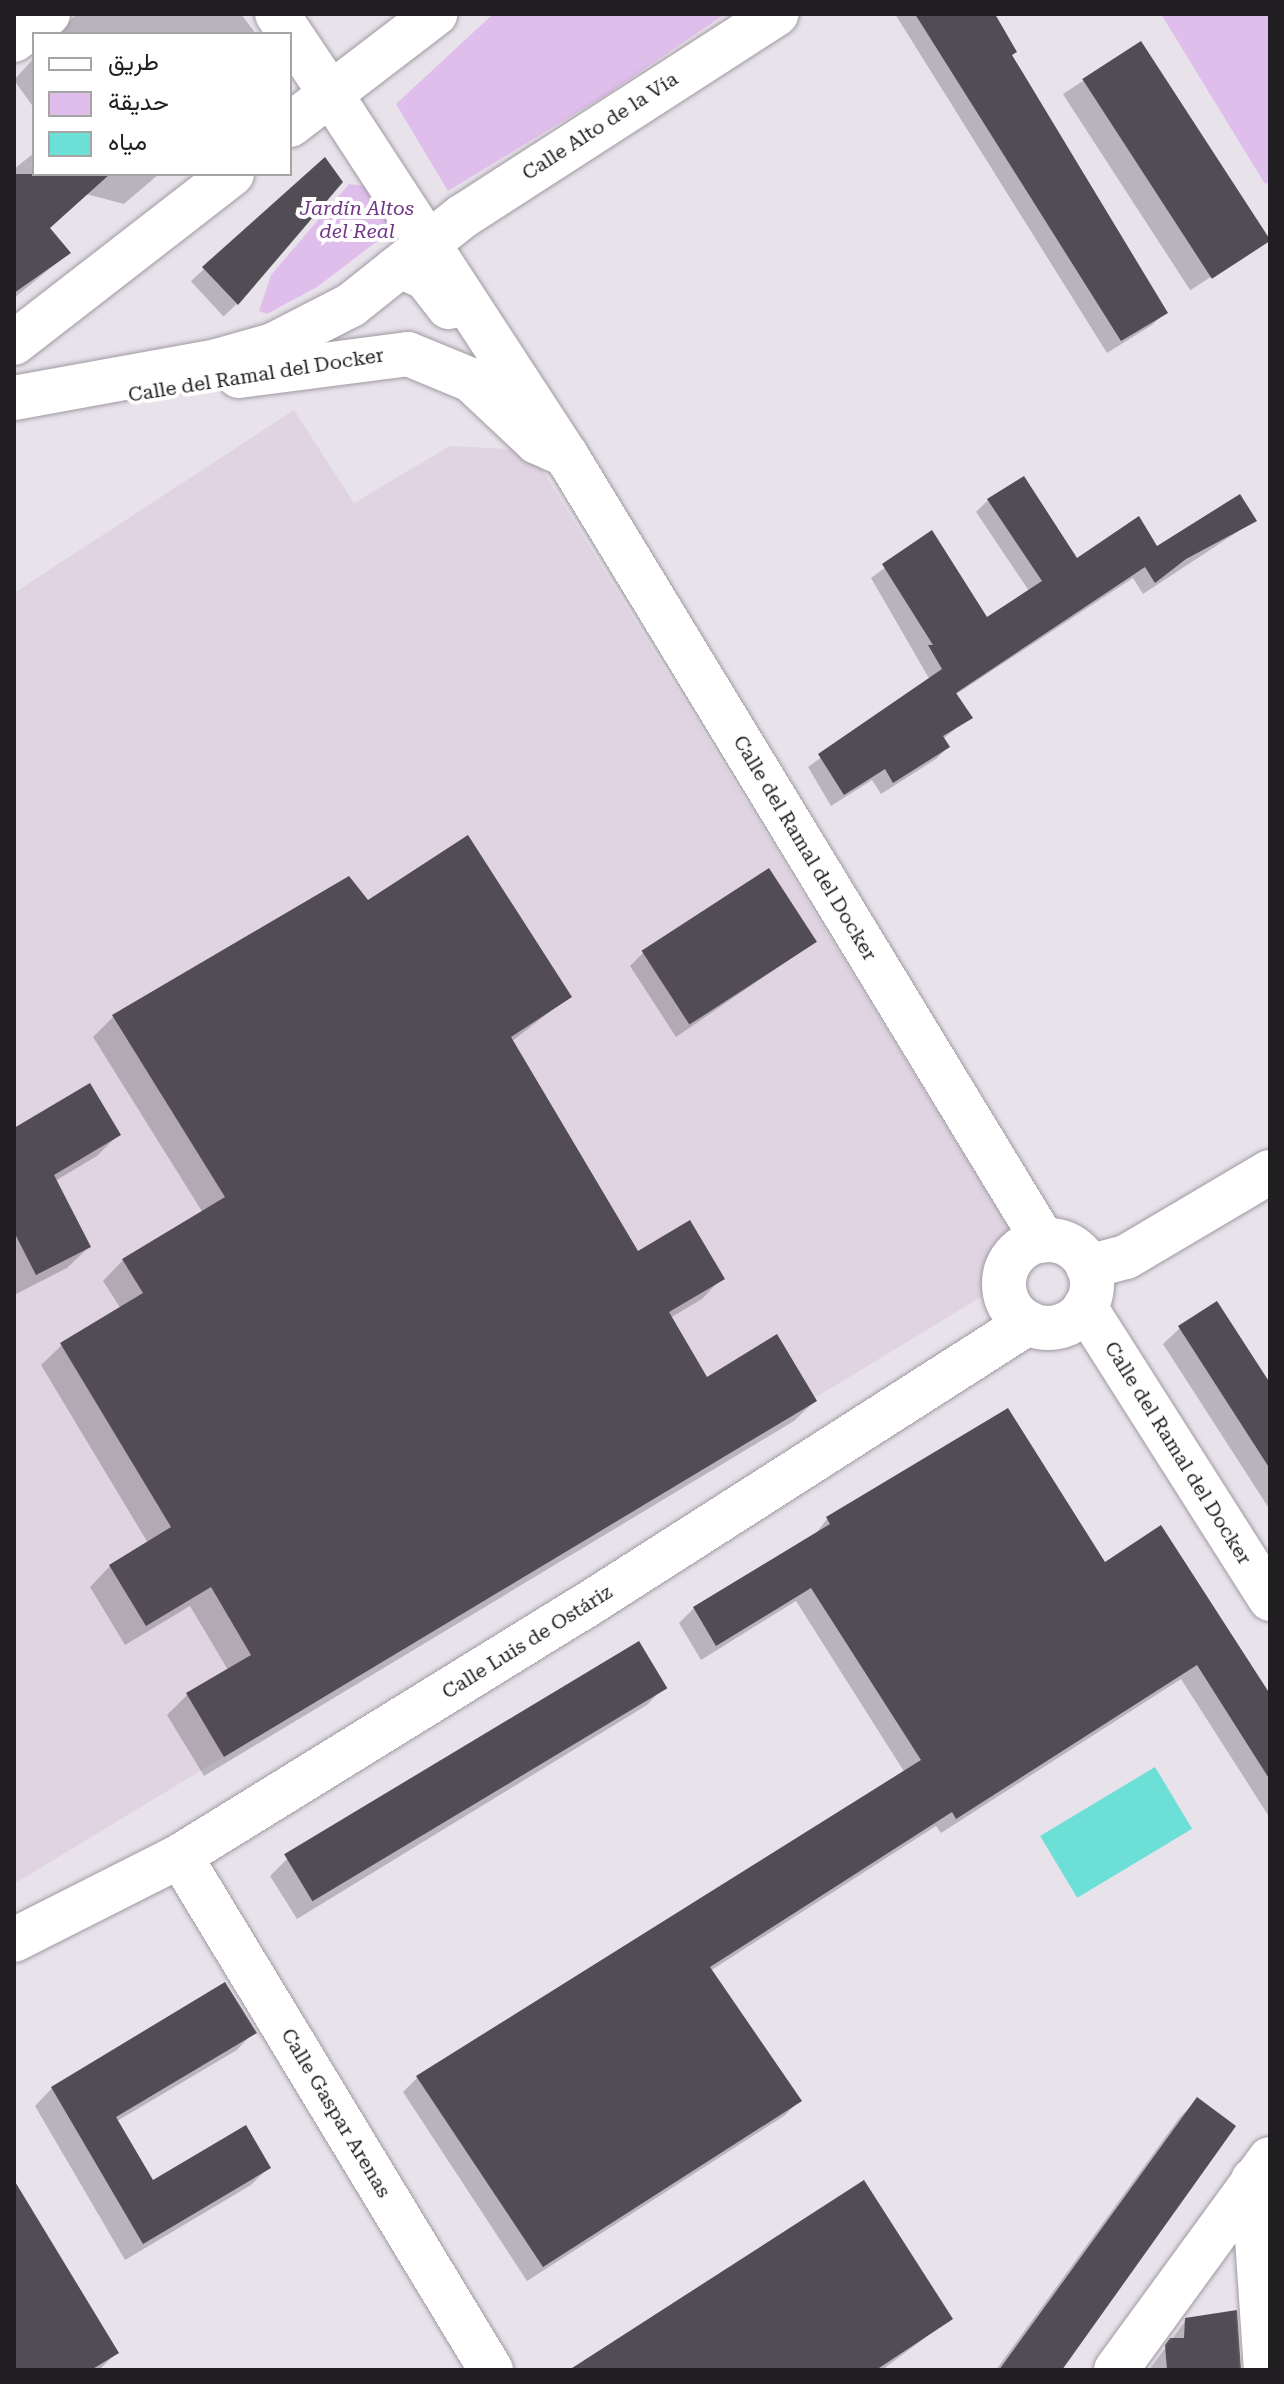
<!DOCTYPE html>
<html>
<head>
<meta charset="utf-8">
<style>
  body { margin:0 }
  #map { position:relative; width:1284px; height:2384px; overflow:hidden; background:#e8e2eb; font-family:"Roboto Serif",Vazirmatn,serif }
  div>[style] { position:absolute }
  .built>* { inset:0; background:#e0d4e3 }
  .green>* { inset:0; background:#e0beec }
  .water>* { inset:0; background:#6cdfd6; transform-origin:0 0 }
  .shadow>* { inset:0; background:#0003; transform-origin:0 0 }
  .building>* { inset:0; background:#524d54; transform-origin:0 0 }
  .roads { filter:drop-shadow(0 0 2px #9f99a1) drop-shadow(0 0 2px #9f99a1) }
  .minor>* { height:44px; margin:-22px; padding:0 22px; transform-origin:22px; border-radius:22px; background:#fff }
  .major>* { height:44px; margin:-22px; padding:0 22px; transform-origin:22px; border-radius:22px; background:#fff }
  .major>.ring { margin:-22px; padding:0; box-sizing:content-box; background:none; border:44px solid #fff; border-radius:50% }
  span { translate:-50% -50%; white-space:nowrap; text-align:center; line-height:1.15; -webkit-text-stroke:8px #fff; paint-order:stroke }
  .street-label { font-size:20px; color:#201e21 }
  .park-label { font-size:20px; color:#723784; font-style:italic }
  .frame { position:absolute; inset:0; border:16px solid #201e21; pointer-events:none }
  .legend { position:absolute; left:32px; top:32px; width:260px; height:144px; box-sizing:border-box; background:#fff; border:2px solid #a6a5a6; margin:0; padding:10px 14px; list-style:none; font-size:24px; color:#201e21 }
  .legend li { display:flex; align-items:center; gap:16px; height:40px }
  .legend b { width:40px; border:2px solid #a6a5a6 }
</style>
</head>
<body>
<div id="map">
  <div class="built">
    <i style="clip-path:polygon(294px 410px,354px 503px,450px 446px,530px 450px,1032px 1266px,14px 1884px,14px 593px)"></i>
  </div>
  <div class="green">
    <i style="clip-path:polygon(493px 14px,725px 14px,606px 95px,448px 191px,396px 104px)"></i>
    <i style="clip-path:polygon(1161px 14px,1270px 14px,1270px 181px,1265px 184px)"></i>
    <i style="clip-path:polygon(349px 184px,370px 187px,397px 226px,317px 287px,267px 314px,259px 311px,271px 275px)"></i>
  </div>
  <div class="water">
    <i style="left:1155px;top:1767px;width:72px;height:134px;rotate:59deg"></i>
  </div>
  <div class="shadow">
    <i style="clip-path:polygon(77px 14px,241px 14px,256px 34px,56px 34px)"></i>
    <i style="clip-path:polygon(895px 14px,992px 14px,1010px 56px,1166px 312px,1152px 325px,1107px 353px)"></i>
    <i style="left:1140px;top:44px;width:234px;height:92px;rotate:57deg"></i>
    <i style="clip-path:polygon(34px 58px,34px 108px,14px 80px)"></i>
    <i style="clip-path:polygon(34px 153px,34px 174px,159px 174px,124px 204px,86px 194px,48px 228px,69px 253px,14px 298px,14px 169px)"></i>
    <i style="left:204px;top:269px;width:48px;height:18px;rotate:47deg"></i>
    <i style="clip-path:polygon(988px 500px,1077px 561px,1157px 548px,1254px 521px,1143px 594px,1133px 578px,955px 695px,970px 717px,943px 739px,948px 747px,936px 759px,881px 794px,872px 780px,831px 806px,808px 767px,930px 680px,871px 578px,932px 533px,986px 620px,1029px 591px,976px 512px)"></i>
    <i style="clip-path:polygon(349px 879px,367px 902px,570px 996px,511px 1042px,638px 1254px,722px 1278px,702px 1299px,670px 1318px,707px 1379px,815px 1401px,794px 1421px,204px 1776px,167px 1715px,187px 1695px,228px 1670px,190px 1606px,125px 1645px,90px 1587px,110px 1566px,148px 1543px,41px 1365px,62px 1345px,121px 1309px,103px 1281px,123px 1260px,203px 1213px,93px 1037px,113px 1017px)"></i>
    <i style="clip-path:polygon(815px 942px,676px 1037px,630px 966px,643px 953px)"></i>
    <i style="clip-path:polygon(14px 1130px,118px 1135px,97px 1156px,55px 1181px,89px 1247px,67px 1268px,14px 1295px)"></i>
    <i style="clip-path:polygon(1180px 1328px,1270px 1387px,1270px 1510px,1163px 1344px)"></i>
    <i style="clip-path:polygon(827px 1519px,1104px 1565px,1270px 1698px,1270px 1818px,1181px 1679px,941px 1833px,936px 1826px,710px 1971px,799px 2101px,784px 2116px,527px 2281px,403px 2092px,418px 2077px,905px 1773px,796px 1601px,701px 1660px,679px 1623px,694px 1608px,814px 1536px)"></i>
    <i style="clip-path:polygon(664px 1687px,647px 1705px,297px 1919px,270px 1876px,287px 1859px)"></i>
    <i style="clip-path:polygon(254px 2032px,237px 2050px,117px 2121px,153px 2183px,268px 2168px,251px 2185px,125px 2260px,35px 2106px,52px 2088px)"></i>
    <i style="clip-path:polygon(1197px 2100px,1059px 2370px,996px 2370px,1180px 2117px)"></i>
    <i style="clip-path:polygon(14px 2188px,116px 2353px,99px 2370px,14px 2370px)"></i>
    <i style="clip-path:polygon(950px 2319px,882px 2370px,580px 2370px)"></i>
    <i style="clip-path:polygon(1186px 2320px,1240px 2370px,1149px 2370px)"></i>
  </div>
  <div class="building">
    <i style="clip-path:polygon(915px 14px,995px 14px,1017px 52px,1012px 55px,1168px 313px,1121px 341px)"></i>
    <i style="left:1141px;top:41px;width:238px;height:70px;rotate:57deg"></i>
    <i style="clip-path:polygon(325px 157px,343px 182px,238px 305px,202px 267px)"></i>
    <i style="clip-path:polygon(14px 174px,110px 174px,50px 228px,71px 253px,14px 293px)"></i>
    <i style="clip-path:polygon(1024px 476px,1077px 558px,1139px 516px,1157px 546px,1240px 494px,1257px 521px,1186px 559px,1155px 583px,1145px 567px,956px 693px,973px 718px,943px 736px,950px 747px,893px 783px,885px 769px,844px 795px,818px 754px,942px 669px,928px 645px,933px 645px,882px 564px,932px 530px,987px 617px,1042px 581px,987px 499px)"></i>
    <i style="clip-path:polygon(468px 835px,572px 997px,511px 1037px,638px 1251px,690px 1220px,725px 1279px,669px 1312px,707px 1377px,777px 1334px,817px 1401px,224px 1757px,186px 1693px,251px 1655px,211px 1587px,146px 1626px,109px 1565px,171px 1527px,60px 1343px,143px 1293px,122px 1259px,225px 1197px,112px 1015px,349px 876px,368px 900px)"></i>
    <i style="left:769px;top:868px;width:88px;height:152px;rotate:57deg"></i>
    <i style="clip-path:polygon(90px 1083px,121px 1135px,54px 1175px,91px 1247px,36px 1275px,14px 1232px,14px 1128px)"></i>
    <i style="clip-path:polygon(1217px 1301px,1270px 1383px,1270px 1469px,1178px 1326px)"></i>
    <i style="clip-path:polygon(1008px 1408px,1105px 1562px,1161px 1525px,1270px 1694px,1270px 1780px,1197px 1665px,956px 1819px,952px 1812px,710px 1967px,802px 2101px,543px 2267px,416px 2076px,921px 1760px,811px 1588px,716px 1646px,693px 1607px,830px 1524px,826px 1517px)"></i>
    <i style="left:639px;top:1641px;width:55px;height:414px;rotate:59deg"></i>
    <i style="clip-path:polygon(225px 1982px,257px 2033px,116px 2117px,153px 2180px,246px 2125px,271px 2168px,143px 2244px,51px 2087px)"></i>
    <i style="clip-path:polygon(1197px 2097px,1236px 2126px,1062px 2370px,999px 2370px)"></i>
    <i style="clip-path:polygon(14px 2180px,119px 2353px,91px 2370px,14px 2370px)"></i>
    <i style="clip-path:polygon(864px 2180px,953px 2319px,876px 2370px,569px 2370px)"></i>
    <i style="clip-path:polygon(1237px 2310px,1241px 2370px,1167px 2370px,1165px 2345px,1170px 2338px,1184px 2338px,1185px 2318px)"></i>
  </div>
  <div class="roads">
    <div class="minor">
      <i style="left:277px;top:14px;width:95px;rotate:56.1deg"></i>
      <i style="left:239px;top:376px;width:170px;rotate:-7.4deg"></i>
      <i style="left:408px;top:354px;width:68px;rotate:22.4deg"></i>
      <i style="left:471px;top:380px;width:91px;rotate:43.2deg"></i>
      <i style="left:537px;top:442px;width:32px;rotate:24deg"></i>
      <i style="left:14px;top:398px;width:206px;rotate:-10.3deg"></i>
      <i style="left:217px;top:361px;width:58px;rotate:-15.9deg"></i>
      <i style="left:273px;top:345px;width:88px;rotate:-27.1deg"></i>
      <i style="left:351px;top:305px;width:143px;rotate:-38.5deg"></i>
      <i style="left:463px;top:216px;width:373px;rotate:-32.8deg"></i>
      <i style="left:1088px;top:1267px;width:39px;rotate:-15deg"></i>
      <i style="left:1126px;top:1257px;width:167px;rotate:-30.6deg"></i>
      <i style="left:180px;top:1856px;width:601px;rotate:58.82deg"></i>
      <i style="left:14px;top:1940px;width:186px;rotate:-26.8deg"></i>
      <i style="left:180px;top:1856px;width:469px;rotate:-31.7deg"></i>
      <i style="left:579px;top:1610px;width:533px;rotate:-32.59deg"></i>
      <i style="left:1253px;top:2180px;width:190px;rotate:86.1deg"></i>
      <i style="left:1116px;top:2370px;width:261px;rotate:-53.9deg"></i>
    </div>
    <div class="major">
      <i style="left:14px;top:40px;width:43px;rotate:-37.4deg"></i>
      <i style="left:330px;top:93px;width:432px;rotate:56.9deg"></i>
      <i style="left:566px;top:455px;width:919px;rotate:58.72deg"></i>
      <i style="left:290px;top:125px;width:183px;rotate:-37.4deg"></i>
      <i style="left:395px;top:270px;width:9px;rotate:-13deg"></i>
      <i style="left:404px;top:268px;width:24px;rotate:24deg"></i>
      <i style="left:426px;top:278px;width:37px;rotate:52deg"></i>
      <i style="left:14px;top:343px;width:276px;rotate:-37.8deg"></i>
      <i class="ring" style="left:1004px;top:1240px;width:44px;height:44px"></i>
      <i style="left:1085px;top:1307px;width:346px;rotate:57.6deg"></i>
    </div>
  </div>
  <div class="street-label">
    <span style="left:600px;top:126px;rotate:-33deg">Calle Alto de la Vía</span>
    <span style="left:256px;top:375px;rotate:-9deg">Calle del Ramal del Docker</span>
    <span style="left:805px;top:848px;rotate:59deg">Calle del Ramal del Docker</span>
    <span style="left:1178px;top:1453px;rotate:58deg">Calle del Ramal del Docker</span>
    <span style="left:527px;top:1642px;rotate:-32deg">Calle Luis de Ostáriz</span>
    <span style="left:336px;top:2113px;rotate:59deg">Calle Gaspar Arenas</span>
  </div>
  <div class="park-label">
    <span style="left:357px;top:220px">Jardín Altos<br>del Real</span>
  </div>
  <div class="frame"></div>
  <ul class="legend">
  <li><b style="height:10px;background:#fff"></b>طريق</li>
  <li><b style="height:22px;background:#e0beec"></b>حديقة</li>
  <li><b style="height:22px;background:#6cdfd6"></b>مياه</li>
  </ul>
</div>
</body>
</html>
